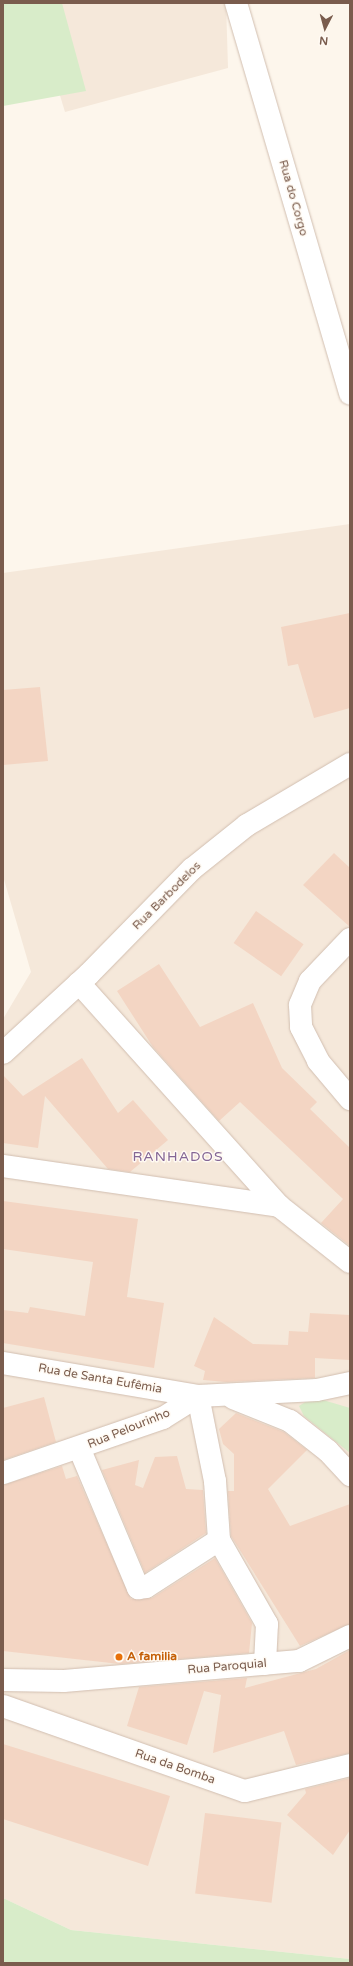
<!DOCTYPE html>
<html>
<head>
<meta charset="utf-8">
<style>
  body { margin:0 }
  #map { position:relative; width:353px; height:1966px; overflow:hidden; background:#fdf6ec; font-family:"Varela Round",sans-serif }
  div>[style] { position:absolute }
  .residential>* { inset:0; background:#f5e8da }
  .green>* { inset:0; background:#d8ecc9 }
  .building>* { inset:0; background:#f3d5c3; transform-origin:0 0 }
  .roads { filter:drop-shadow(0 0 1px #d1beb0) drop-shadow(0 0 1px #d1beb0) }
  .minor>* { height:22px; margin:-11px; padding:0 11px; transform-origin:11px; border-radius:11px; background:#fff }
  .dots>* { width:11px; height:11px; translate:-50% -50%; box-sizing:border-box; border:2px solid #fffaf3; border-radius:50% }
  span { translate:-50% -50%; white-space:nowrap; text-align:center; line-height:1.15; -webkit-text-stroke:3px #fffaf3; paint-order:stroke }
  .street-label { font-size:12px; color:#7a5c4d }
  .food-label { font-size:12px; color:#c56008; font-weight:700 }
  .left { translate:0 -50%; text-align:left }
  .quarter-label { font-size:14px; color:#846695; letter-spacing:1px }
  .frame { position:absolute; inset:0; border:4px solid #7a5c4d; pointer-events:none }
  .north { position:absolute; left:305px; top:8px; width:40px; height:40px; -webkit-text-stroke:3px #fffaf3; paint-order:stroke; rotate:186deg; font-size:11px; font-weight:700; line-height:16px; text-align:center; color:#7a5c4d }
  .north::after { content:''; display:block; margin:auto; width:14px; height:18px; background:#7a5c4d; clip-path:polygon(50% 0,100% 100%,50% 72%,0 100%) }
</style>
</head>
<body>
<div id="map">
  <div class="residential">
    <i style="clip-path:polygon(32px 3px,226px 3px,228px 68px,65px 112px)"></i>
    <i style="clip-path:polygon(350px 524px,350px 1959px,71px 1930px,3px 1898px,3px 1019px,31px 972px,3px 876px,3px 573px)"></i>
  </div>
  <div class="green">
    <i style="clip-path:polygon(3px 3px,62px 3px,86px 91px,3px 106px)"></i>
    <i style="clip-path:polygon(313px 1397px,350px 1408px,350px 1453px,304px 1416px,299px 1406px)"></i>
    <i style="clip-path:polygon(3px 1898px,71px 1930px,350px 1959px,350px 1963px,3px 1963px)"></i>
  </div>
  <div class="building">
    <i style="clip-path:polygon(350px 613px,350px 708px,314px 718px,298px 664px,288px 666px,281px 627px)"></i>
    <i style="clip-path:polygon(40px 687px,48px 761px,3px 765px,3px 690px)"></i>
    <i style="clip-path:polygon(334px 853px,350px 868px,350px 927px,303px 885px)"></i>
    <i style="left:256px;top:911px;width:58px;height:39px;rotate:35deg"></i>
    <i style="clip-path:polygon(159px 964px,200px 1027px,253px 1003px,282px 1068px,317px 1102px,310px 1109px,350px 1148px,350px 1246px,321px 1223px,343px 1199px,240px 1102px,219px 1121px,153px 1047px,117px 991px)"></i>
    <i style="clip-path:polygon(82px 1058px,118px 1113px,133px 1100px,168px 1140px,130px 1172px,108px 1169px,45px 1096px,38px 1148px,3px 1143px,3px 1075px,23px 1096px)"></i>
    <i style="clip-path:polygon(3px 1201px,138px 1219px,127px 1297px,164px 1303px,154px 1368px,3px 1343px,3px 1310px,28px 1313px,30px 1307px,85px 1316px,93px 1262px,3px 1249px)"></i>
    <i style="clip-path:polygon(310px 1313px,350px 1315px,350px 1360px,315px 1358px,315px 1378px,226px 1382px,203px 1380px,205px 1371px,194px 1366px,214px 1317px,253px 1344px,288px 1345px,289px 1331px,308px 1332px)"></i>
    <i style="clip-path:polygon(44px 1397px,56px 1442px,3px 1460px,3px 1408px)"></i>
    <i style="clip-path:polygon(236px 1413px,284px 1432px,307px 1450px,268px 1489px,290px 1526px,350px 1504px,350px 1624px,300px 1646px,231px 1536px,228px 1491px,234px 1491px,234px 1454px,223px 1444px,219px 1429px)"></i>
    <i style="clip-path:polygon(177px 1456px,186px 1489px,203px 1490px,206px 1533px,145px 1573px,102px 1470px,139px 1460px,135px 1485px,143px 1488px,155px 1457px)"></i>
    <i style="clip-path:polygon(62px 1466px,66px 1479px,77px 1476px,131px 1599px,152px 1598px,215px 1558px,252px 1623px,249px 1653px,120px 1664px,3px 1651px,3px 1485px)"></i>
    <i style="clip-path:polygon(350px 1650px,350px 1753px,296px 1765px,284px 1731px,213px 1753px,221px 1695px,204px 1691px,187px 1745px,127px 1726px,139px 1687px,247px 1678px,245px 1688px,316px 1669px)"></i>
    <i style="clip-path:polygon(3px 1744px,170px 1796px,148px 1866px,3px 1819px)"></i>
    <i style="clip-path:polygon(350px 1778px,350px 1830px,333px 1855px,287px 1815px,306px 1793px,305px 1789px)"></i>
    <i style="left:205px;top:1813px;width:77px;height:81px;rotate:7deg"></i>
  </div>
  <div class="roads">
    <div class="minor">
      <i style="left:236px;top:3px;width:407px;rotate:73.7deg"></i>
      <i style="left:350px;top:939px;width:58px;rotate:133.6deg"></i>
      <i style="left:310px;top:981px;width:26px;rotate:113deg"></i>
      <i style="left:300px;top:1005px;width:22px;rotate:87deg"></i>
      <i style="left:301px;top:1027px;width:38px;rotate:63deg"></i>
      <i style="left:318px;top:1061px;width:50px;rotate:49.9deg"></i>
      <i style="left:79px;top:983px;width:300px;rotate:48.1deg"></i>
      <i style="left:3px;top:1053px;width:117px;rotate:-42.6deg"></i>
      <i style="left:89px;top:974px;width:147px;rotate:-45.6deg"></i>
      <i style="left:192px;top:869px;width:70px;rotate:-38.7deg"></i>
      <i style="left:247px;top:825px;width:120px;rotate:-30.6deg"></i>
      <i style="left:3px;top:1166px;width:279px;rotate:8.2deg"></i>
      <i style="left:279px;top:1206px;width:90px;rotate:38.3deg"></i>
      <i style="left:3px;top:1363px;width:198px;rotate:9.6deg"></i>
      <i style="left:198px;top:1396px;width:87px;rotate:78.7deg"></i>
      <i style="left:215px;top:1481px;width:59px;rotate:86.1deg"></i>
      <i style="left:219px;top:1540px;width:97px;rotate:60.3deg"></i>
      <i style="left:267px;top:1624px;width:40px;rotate:92.9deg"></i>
      <i style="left:233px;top:1398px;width:61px;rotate:22deg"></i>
      <i style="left:290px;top:1421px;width:48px;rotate:38.3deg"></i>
      <i style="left:328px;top:1451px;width:33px;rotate:47deg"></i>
      <i style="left:80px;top:1450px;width:150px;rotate:67.2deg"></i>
      <i style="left:138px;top:1588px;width:8px;rotate:-7deg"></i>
      <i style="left:146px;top:1587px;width:87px;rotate:-32.8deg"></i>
      <i style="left:3px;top:1473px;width:169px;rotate:-19deg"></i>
      <i style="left:163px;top:1418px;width:41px;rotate:-32.2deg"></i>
      <i style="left:198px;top:1396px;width:119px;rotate:-2.9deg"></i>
      <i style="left:317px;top:1390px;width:34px;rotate:-12deg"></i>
      <i style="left:3px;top:1680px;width:61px;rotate:0.9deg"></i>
      <i style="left:64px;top:1681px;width:236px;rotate:-4.9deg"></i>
      <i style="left:299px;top:1661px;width:57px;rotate:-26.1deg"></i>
      <i style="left:3px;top:1706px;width:256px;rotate:19.4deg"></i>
      <i style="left:245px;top:1791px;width:108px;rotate:-13.9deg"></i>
    </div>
  </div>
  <div class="dots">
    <i style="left:119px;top:1657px;background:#e8710a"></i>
  </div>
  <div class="street-label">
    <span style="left:293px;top:198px;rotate:74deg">Rua do Corgo</span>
    <span style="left:167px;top:896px;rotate:-45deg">Rua Barbodelos</span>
    <span style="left:100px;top:1379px;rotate:10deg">Rua de Santa Eufêmia</span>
    <span style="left:129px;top:1429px;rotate:-22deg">Rua Pelourinho</span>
    <span style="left:227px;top:1667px;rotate:-5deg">Rua Paroquial</span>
    <span style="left:175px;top:1767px;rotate:19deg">Rua da Bomba</span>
  </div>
  <div class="food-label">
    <span class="left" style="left:127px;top:1657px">A familia</span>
  </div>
  <div class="quarter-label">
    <span style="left:178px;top:1157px">RANHADOS</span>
  </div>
  <div class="frame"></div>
  <div class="north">N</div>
</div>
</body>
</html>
